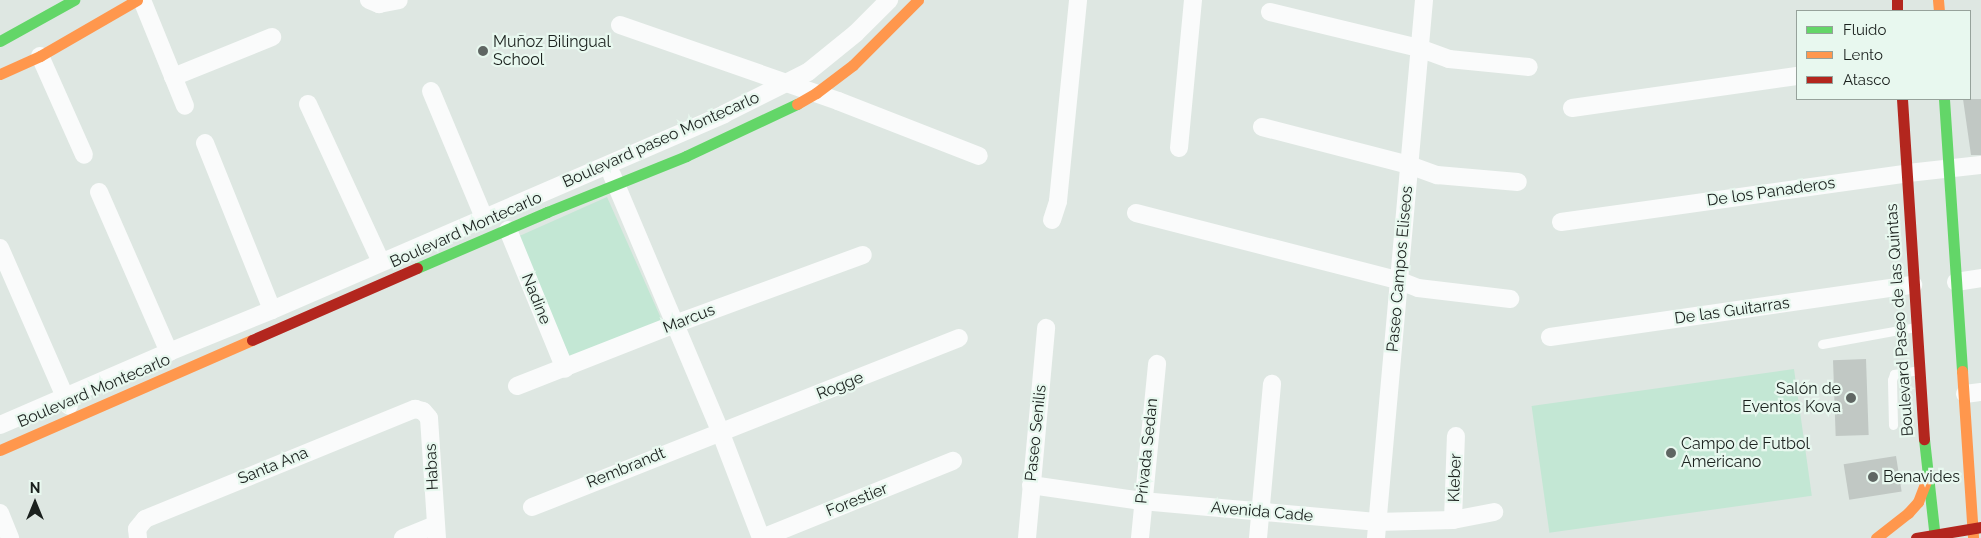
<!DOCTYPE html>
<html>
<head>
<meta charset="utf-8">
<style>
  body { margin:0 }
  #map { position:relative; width:1981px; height:538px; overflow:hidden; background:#dee7e2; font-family:Raleway,sans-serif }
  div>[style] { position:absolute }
  .green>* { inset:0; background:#c3e7d4; transform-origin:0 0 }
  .building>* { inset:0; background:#c1c8c4; transform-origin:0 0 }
  .lane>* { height:9px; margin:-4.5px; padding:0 4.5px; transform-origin:4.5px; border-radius:4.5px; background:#fafbfb }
  .street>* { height:18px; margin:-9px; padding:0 9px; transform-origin:9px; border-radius:9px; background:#fafbfb }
  .fast>* { height:11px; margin:-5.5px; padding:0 5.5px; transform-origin:5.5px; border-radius:5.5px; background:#63d668 }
  .slow>* { height:11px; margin:-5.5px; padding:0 5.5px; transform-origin:5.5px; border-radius:5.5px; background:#ff974d }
  .jam>* { height:11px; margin:-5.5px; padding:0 5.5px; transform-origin:5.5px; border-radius:5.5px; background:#b3261e }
  .dots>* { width:14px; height:14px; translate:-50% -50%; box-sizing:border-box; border:2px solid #e8f8ef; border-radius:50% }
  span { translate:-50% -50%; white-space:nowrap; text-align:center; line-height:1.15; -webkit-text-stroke:4.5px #e8f8ef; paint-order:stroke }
  .poi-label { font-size:16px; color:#1b211e }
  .left { translate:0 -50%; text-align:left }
  .right { translate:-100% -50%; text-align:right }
  .street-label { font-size:16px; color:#1b211e }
  .legend { position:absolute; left:1796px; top:10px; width:175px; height:90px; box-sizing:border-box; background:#e8f8ef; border:1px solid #96a29b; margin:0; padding:6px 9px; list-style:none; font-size:15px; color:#1b211e }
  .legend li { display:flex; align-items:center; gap:10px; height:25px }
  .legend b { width:25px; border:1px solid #96a29b }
  .north { position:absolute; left:10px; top:478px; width:50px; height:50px; -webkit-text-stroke:4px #e8f8ef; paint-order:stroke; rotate:0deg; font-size:14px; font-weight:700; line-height:20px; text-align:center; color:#1b211e }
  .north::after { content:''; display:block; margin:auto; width:18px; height:22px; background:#1b211e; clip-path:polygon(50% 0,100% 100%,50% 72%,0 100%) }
</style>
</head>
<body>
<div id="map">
  <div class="green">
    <i style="left:607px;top:197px;width:137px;height:99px;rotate:66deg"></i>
    <i style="left:1794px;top:369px;width:128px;height:265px;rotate:82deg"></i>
  </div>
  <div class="building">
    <i style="clip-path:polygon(1963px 99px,1981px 99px,1981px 155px,1971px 155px)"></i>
    <i style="left:1866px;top:359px;width:76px;height:33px;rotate:88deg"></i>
    <i style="left:1896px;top:456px;width:36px;height:53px;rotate:81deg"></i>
  </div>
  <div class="lane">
    <i style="left:1822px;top:344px;width:96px;rotate:-10.3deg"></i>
    <i style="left:1893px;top:425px;width:45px;rotate:-91.3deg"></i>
    <i style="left:1892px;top:380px;width:6px;rotate:-72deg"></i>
    <i style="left:1894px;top:374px;width:25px;rotate:-9deg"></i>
  </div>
  <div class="street">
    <i style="left:142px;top:0;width:114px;rotate:67.9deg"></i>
    <i style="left:369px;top:0;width:11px;rotate:22deg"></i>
    <i style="left:379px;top:4px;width:20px;rotate:-11deg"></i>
    <i style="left:1270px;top:12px;width:153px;rotate:13.6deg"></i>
    <i style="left:1419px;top:48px;width:32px;rotate:20deg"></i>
    <i style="left:1449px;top:59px;width:80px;rotate:5.7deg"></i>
    <i style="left:620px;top:25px;width:231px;rotate:19.2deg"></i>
    <i style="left:838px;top:101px;width:151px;rotate:21.3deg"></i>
    <i style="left:40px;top:56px;width:108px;rotate:66deg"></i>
    <i style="left:173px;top:77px;width:107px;rotate:-22deg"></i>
    <i style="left:431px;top:91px;width:138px;rotate:67.3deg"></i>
    <i style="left:308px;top:104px;width:174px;rotate:65.2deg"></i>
    <i style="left:1572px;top:108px;width:227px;rotate:-8.1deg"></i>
    <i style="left:1262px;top:127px;width:152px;rotate:14.5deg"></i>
    <i style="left:1409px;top:165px;width:30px;rotate:20deg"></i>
    <i style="left:1437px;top:175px;width:81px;rotate:4.9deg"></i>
    <i style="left:205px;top:143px;width:180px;rotate:68.1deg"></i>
    <i style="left:1179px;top:148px;width:149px;rotate:-84.6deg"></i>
    <i style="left:612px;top:175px;width:278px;rotate:67.1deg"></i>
    <i style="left:720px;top:431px;width:115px;rotate:69deg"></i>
    <i style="left:99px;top:192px;width:175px;rotate:66.4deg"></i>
    <i style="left:1136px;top:213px;width:273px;rotate:14.4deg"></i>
    <i style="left:1400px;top:281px;width:19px;rotate:21deg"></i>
    <i style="left:1418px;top:288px;width:93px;rotate:6.8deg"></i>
    <i style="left:1052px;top:220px;width:20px;rotate:-72deg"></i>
    <i style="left:1058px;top:201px;width:202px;rotate:-84.3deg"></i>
    <i style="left:1561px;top:222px;width:350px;rotate:-8deg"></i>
    <i style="left:1908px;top:173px;width:73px;rotate:-6.3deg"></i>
    <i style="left:508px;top:230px;width:150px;rotate:67.7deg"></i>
    <i style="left:0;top:248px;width:172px;rotate:66.4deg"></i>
    <i style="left:1956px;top:282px;width:25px;rotate:-9deg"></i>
    <i style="left:1550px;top:337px;width:367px;rotate:-8.2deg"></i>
    <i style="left:517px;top:386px;width:170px;rotate:-21.4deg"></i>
    <i style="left:675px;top:324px;width:200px;rotate:-20.2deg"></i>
    <i style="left:1965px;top:394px;width:16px;rotate:-7deg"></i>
    <i style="left:0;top:425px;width:184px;rotate:-23.4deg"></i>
    <i style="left:169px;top:352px;width:111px;rotate:-22.2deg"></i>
    <i style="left:272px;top:310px;width:493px;rotate:-23.4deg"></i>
    <i style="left:724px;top:114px;width:94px;rotate:-26.6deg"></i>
    <i style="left:808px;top:72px;width:62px;rotate:-39.1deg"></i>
    <i style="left:856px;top:33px;width:47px;rotate:-45deg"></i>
    <i style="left:1031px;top:485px;width:112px;rotate:8.2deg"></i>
    <i style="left:1142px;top:501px;width:235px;rotate:5.1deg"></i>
    <i style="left:1376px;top:522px;width:77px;rotate:-1.5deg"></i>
    <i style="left:1453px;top:520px;width:42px;rotate:-11deg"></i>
    <i style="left:532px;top:507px;width:459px;rotate:-21.6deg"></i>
    <i style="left:0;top:513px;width:27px;rotate:68deg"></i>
    <i style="left:1453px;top:520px;width:84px;rotate:-88deg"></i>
    <i style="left:138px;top:538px;width:9px;rotate:-96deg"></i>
    <i style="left:137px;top:529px;width:13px;rotate:-51deg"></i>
    <i style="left:145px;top:519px;width:292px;rotate:-22.2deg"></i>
    <i style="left:415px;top:409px;width:8px;rotate:14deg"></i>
    <i style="left:423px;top:411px;width:9px;rotate:49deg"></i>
    <i style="left:429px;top:418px;width:120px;rotate:86.2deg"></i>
    <i style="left:403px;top:538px;width:35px;rotate:-22deg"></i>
    <i style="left:762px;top:538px;width:206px;rotate:-22deg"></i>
    <i style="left:1027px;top:538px;width:211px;rotate:-84.8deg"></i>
    <i style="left:1140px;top:538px;width:175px;rotate:-84.4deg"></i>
    <i style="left:1258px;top:538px;width:155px;rotate:-84.8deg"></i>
    <i style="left:1376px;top:538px;width:540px;rotate:-84.9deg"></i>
  </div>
  <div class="fast">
    <i style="left:0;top:41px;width:85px;rotate:-29deg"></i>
    <i style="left:1944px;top:99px;width:273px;rotate:86.2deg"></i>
    <i style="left:417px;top:268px;width:142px;rotate:-23.3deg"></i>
    <i style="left:547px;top:212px;width:150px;rotate:-21.9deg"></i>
    <i style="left:686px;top:156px;width:123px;rotate:-25.1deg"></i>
    <i style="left:1924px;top:439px;width:100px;rotate:83.7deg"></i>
  </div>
  <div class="slow">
    <i style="left:1938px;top:0;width:11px;rotate:85deg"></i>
    <i style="left:0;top:74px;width:44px;rotate:-24.2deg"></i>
    <i style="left:40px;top:56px;width:112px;rotate:-30deg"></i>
    <i style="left:797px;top:104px;width:22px;rotate:-30deg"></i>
    <i style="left:816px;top:93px;width:46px;rotate:-37.1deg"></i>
    <i style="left:853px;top:65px;width:92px;rotate:-45deg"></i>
    <i style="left:1962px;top:371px;width:167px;rotate:86.2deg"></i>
    <i style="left:0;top:450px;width:275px;rotate:-23.6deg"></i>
    <i style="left:1876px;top:538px;width:41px;rotate:-38deg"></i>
    <i style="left:1908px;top:513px;width:15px;rotate:-48deg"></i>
    <i style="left:1918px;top:502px;width:26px;rotate:-69deg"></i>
  </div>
  <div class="jam">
    <i style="left:1897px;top:0;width:11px;rotate:90deg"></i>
    <i style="left:1902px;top:99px;width:341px;rotate:86.3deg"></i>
    <i style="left:252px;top:340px;width:180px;rotate:-23.6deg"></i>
    <i style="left:1916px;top:538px;width:66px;rotate:-9.6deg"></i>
  </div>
  <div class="dots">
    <i style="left:483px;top:51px;background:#5f6663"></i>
    <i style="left:1851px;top:398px;background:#5f6663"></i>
    <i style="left:1671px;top:453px;background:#5f6663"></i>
    <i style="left:1873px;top:477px;background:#5f6663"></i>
  </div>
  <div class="poi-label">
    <span class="left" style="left:493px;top:51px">Muñoz Bilingual<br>School</span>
    <span class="right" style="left:1841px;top:398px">Salón de<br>Eventos Kova</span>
    <span class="left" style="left:1681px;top:453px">Campo de Futbol<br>Americano</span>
    <span class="left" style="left:1883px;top:477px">Benavides</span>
  </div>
  <div class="street-label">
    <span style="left:661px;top:140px;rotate:-24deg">Boulevard paseo Montecarlo</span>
    <span style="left:1771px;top:192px;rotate:-8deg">De los Panaderos</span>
    <span style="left:466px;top:230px;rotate:-24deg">Boulevard Montecarlo</span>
    <span style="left:1400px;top:269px;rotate:-85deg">Paseo Campos Eliseos</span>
    <span style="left:536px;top:299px;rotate:68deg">Nadine</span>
    <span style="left:1732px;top:311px;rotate:-8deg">De las Guitarras</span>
    <span style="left:689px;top:319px;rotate:-21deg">Marcus</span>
    <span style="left:1900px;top:320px;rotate:-94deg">Boulevard Paseo de las Quintas</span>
    <span style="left:840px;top:386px;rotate:-22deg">Rogge</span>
    <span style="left:94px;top:391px;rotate:-23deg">Boulevard Montecarlo</span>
    <span style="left:1036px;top:433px;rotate:-84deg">Paseo Senilis</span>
    <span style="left:1147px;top:451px;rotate:-84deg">Privada Sedan</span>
    <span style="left:273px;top:466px;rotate:-22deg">Santa Ana</span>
    <span style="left:432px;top:467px;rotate:-93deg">Habas</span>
    <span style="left:626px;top:468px;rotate:-22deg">Rembrandt</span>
    <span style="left:1455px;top:478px;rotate:-88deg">Kleber</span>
    <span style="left:857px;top:500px;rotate:-22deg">Forestier</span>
    <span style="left:1262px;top:512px;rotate:5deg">Avenida Cade</span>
  </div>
  <ul class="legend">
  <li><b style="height:6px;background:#63d668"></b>Fluido</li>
  <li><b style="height:6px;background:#ff974d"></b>Lento</li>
  <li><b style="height:6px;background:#b3261e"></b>Atasco</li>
  </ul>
  <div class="north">N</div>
</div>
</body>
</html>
